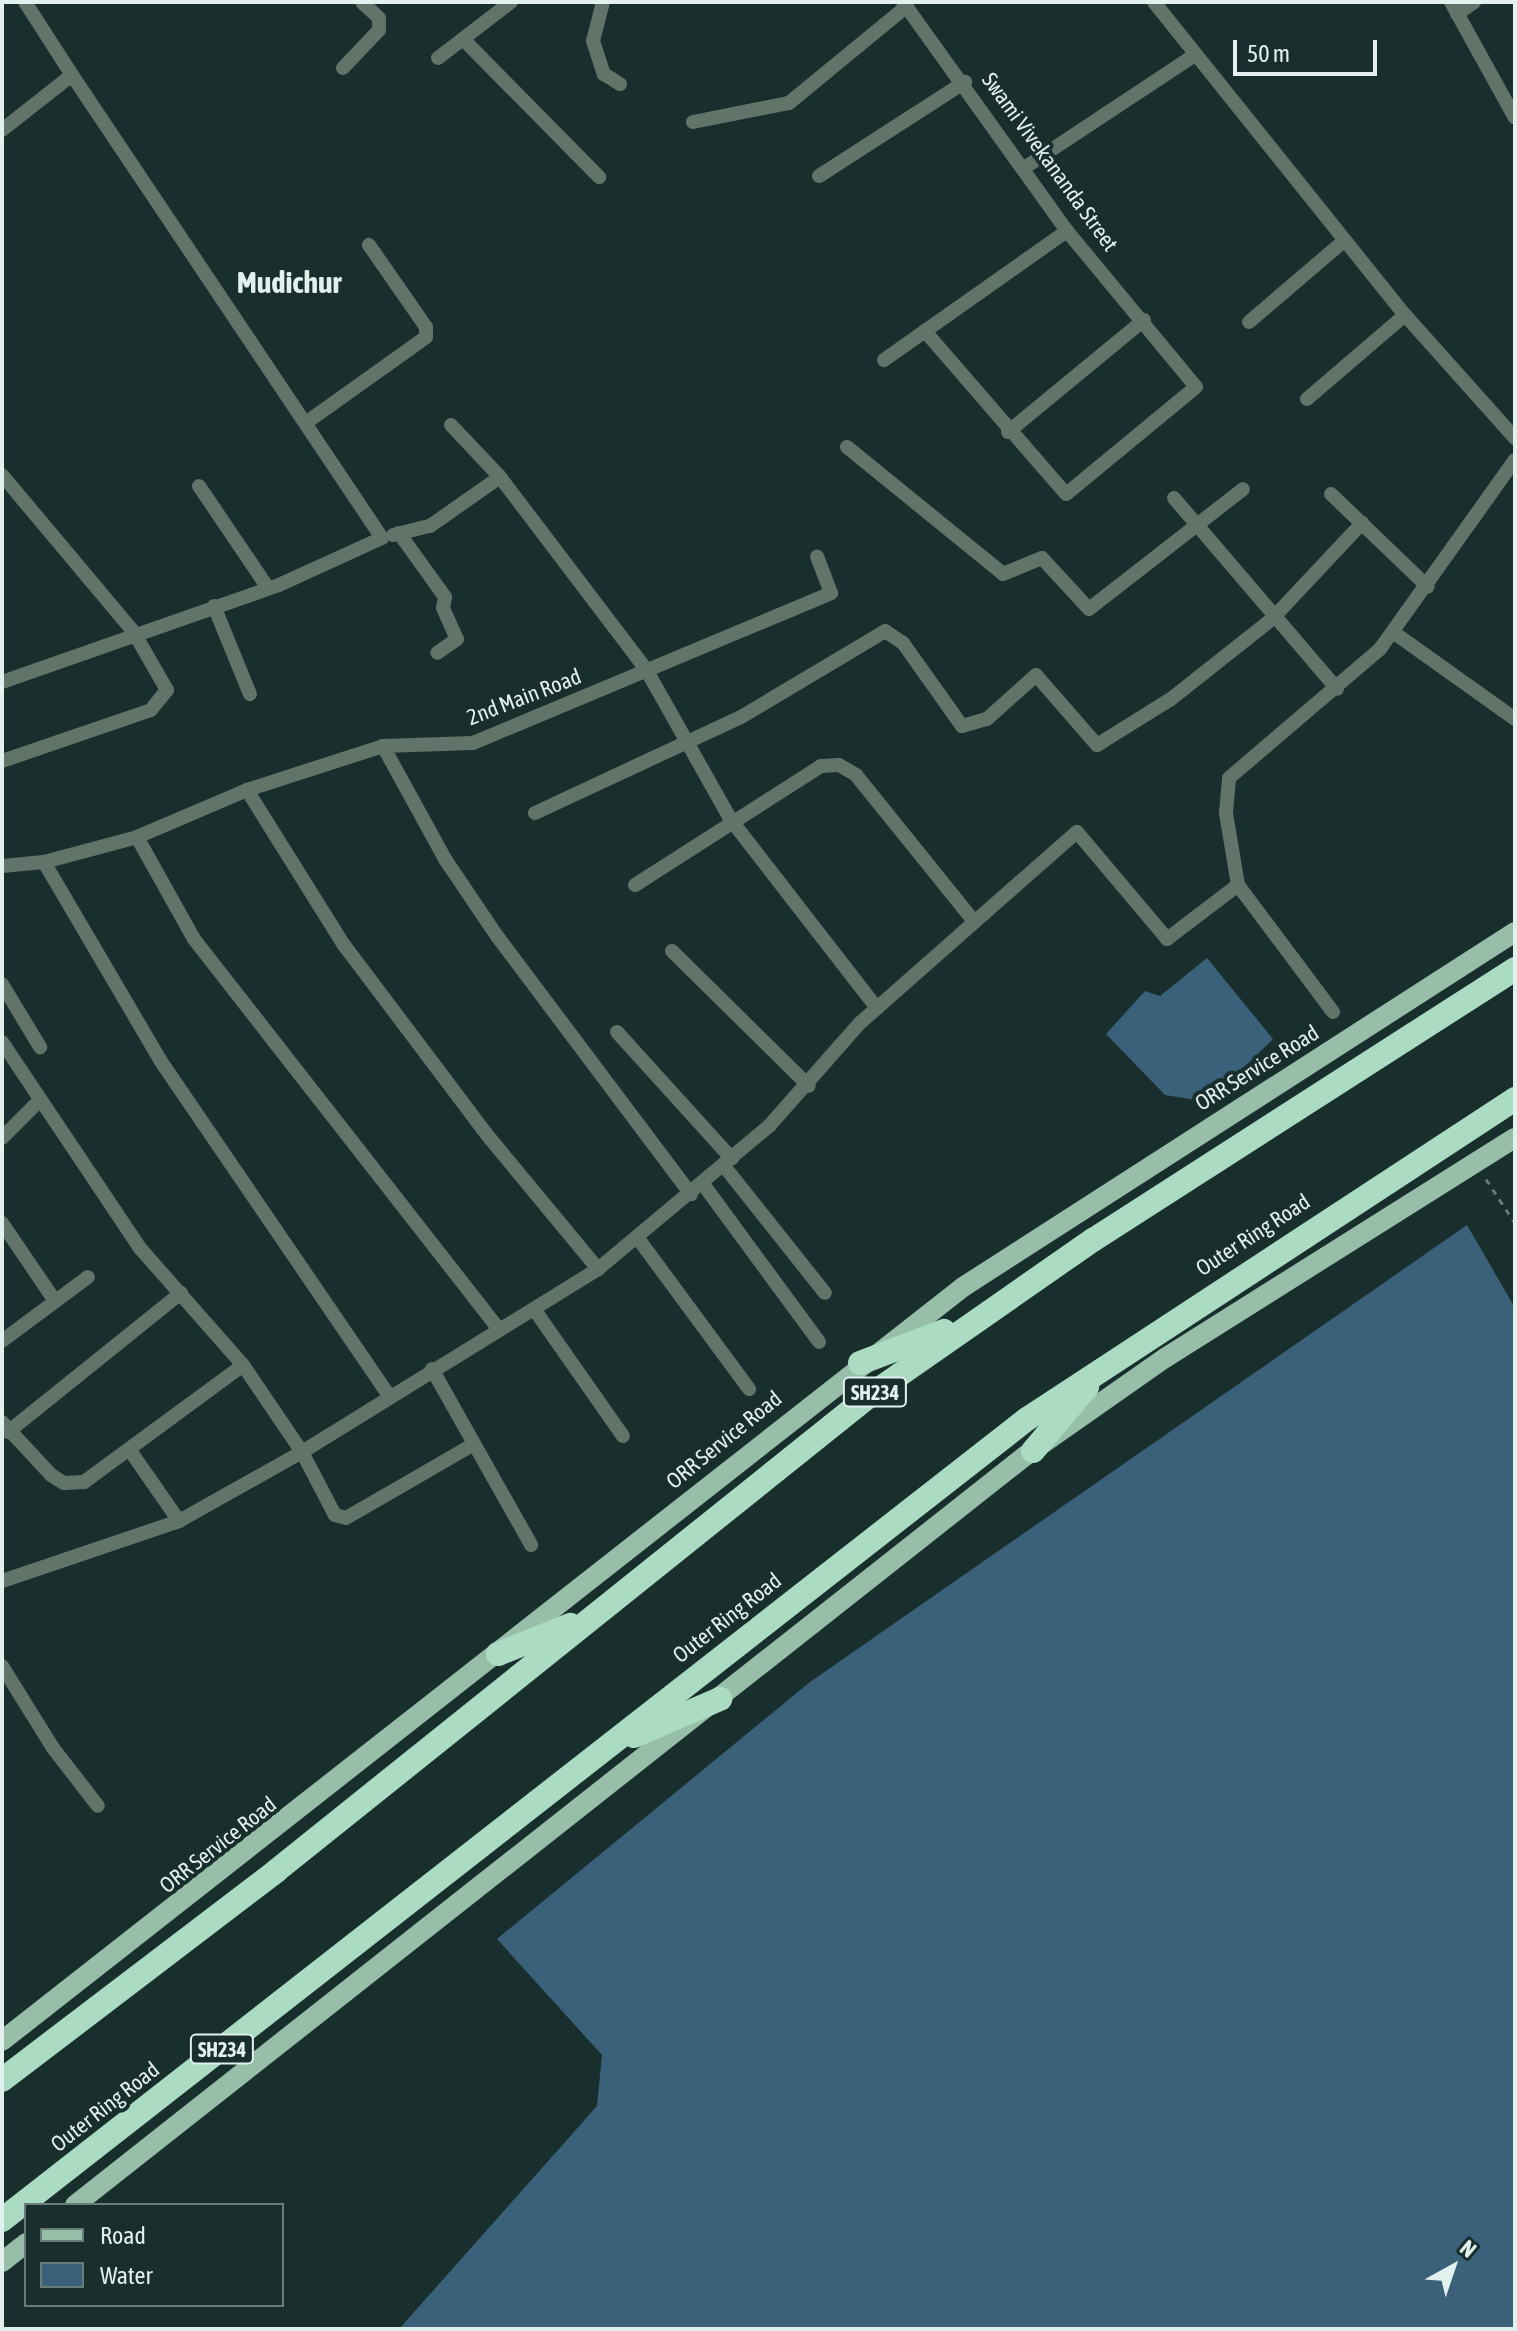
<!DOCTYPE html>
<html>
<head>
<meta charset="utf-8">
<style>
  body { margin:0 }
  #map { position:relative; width:1517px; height:2331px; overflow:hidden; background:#192f2d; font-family:"Asap Condensed",sans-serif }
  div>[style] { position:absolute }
  .water>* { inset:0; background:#3a607a }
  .path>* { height:3px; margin-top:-1.5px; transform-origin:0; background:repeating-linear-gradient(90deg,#667977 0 6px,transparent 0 12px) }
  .minor>* { height:14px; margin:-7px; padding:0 7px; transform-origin:7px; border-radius:7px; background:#61746a }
  .primary>* { height:20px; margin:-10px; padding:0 10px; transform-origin:10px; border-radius:10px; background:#96bea9 }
  .motorway>* { height:24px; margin:-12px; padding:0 12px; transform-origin:12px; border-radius:12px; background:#abdbc3 }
  span { translate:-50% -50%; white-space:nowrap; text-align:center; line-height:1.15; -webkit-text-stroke:8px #192f2d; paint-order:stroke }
  .shield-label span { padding:2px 6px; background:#192f2d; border:2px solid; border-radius:6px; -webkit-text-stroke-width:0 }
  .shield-label { font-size:20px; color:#e2f0ee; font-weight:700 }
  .street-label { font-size:22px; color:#e2f0ee }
  .district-label { font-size:30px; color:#e2f0ee; font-weight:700 }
  .frame { position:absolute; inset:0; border:4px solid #e2f0ee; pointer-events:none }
  .legend { position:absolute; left:24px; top:2203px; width:260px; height:104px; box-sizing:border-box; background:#192f2d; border:2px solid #697c7a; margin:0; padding:10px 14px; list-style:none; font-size:24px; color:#e2f0ee }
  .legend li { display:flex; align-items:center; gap:16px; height:40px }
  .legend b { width:40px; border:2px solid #697c7a }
  .north { position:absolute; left:1413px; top:2227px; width:80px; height:80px; -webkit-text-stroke:6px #192f2d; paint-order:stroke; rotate:40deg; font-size:22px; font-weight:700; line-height:32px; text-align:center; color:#e2f0ee }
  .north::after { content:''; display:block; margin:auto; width:28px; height:36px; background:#e2f0ee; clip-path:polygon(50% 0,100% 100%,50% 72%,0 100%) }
  .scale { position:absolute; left:1233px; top:40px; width:144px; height:36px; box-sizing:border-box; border:4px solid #e2f0ee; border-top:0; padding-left:10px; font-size:24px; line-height:28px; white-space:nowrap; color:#e2f0ee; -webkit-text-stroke:6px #192f2d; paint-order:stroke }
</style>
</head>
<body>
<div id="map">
  <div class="water">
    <i style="clip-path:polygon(1207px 958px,1273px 1039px,1209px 1102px,1165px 1095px,1106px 1034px,1145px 991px,1160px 996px)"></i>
    <i style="clip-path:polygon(1467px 1225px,1515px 1308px,1515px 2329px,399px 2329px,597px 2106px,602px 2055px,497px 1939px,810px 1682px)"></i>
  </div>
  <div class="path">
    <i style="left:1486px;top:1179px;width:53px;rotate:56.6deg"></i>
  </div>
  <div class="minor">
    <i style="left:25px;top:2px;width:87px;rotate:57.2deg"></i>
    <i style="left:603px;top:2px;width:40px;rotate:104.4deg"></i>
    <i style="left:593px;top:41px;width:35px;rotate:72deg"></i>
    <i style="left:604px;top:74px;width:19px;rotate:32deg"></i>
    <i style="left:903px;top:2px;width:282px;rotate:54.4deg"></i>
    <i style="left:1067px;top:231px;width:202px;rotate:50.4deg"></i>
    <i style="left:1196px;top:387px;width:168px;rotate:140.5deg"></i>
    <i style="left:1066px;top:494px;width:216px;rotate:-130.9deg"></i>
    <i style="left:1154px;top:2px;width:401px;rotate:51.3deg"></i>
    <i style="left:1405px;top:315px;width:165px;rotate:48.2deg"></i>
    <i style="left:1451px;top:2px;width:132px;rotate:61.1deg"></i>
    <i style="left:1457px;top:14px;width:21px;rotate:-35deg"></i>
    <i style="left:463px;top:39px;width:194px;rotate:45.4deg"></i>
    <i style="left:438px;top:58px;width:92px;rotate:-37.5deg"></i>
    <i style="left:343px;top:68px;width:52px;rotate:-46.5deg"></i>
    <i style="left:379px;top:30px;width:12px;rotate:-90deg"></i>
    <i style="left:379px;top:18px;width:23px;rotate:-137deg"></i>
    <i style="left:693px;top:122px;width:98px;rotate:-11.2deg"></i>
    <i style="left:789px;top:103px;width:153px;rotate:-39.4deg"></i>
    <i style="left:2px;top:130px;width:89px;rotate:-38.2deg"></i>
    <i style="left:72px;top:75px;width:557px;rotate:56.2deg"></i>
    <i style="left:382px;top:538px;width:113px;rotate:155.5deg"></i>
    <i style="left:279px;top:585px;width:293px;rotate:160.7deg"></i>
    <i style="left:1024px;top:168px;width:206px;rotate:-33.5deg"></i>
    <i style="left:819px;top:176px;width:174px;rotate:-32.8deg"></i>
    <i style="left:1249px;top:322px;width:126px;rotate:-40.5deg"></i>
    <i style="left:884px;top:360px;width:224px;rotate:-35.2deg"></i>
    <i style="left:1307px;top:399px;width:129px;rotate:-40.6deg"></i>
    <i style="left:307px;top:422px;width:146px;rotate:-35.5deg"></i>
    <i style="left:426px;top:337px;width:10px;rotate:-90deg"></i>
    <i style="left:426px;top:327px;width:100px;rotate:-124.8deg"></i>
    <i style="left:451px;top:425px;width:71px;rotate:46.7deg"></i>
    <i style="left:500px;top:477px;width:243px;rotate:52.8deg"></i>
    <i style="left:647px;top:671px;width:171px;rotate:60.6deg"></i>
    <i style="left:731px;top:820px;width:238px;rotate:52.2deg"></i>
    <i style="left:1008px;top:432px;width:176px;rotate:-39.5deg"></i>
    <i style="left:847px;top:447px;width:201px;rotate:39.1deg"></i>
    <i style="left:1003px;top:574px;width:42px;rotate:-22.3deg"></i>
    <i style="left:1042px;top:558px;width:69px;rotate:47.3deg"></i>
    <i style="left:1089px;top:609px;width:195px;rotate:-37.9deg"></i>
    <i style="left:2px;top:475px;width:204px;rotate:50deg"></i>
    <i style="left:133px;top:631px;width:68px;rotate:60deg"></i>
    <i style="left:167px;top:690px;width:26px;rotate:129deg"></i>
    <i style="left:151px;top:710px;width:157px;rotate:161.1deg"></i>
    <i style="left:199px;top:486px;width:123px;rotate:55.9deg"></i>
    <i style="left:1331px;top:494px;width:134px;rotate:43.8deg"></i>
    <i style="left:1174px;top:498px;width:251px;rotate:49.5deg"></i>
    <i style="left:399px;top:533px;width:79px;rotate:54.3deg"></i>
    <i style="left:445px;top:597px;width:11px;rotate:100deg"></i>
    <i style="left:443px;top:608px;width:34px;rotate:66deg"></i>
    <i style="left:457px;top:639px;width:24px;rotate:145deg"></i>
    <i style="left:393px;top:535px;width:38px;rotate:-14deg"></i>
    <i style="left:430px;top:526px;width:85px;rotate:-35deg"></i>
    <i style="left:214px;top:606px;width:95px;rotate:67.8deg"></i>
    <i style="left:1393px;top:632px;width:150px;rotate:35.5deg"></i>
    <i style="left:383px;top:746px;width:129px;rotate:61.2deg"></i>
    <i style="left:445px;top:859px;width:93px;rotate:56deg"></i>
    <i style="left:497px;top:936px;width:323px;rotate:53.1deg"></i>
    <i style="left:247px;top:790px;width:183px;rotate:58deg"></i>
    <i style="left:344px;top:945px;width:239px;rotate:53deg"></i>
    <i style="left:488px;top:1136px;width:173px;rotate:50.4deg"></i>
    <i style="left:535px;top:813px;width:227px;rotate:-25deg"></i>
    <i style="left:741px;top:717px;width:168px;rotate:-30.8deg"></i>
    <i style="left:885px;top:631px;width:22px;rotate:34deg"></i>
    <i style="left:903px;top:643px;width:102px;rotate:54.6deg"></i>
    <i style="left:962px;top:726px;width:26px;rotate:-16deg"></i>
    <i style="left:987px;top:719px;width:66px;rotate:-41.9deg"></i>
    <i style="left:1036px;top:675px;width:93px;rotate:48.9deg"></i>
    <i style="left:1097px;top:745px;width:87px;rotate:-31.9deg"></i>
    <i style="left:1171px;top:699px;width:129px;rotate:-38.4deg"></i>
    <i style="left:1272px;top:619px;width:132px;rotate:-46.8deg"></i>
    <i style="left:137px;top:837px;width:117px;rotate:60.8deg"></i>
    <i style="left:194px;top:939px;width:496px;rotate:52deg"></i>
    <i style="left:44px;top:862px;width:229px;rotate:59.6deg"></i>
    <i style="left:160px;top:1060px;width:404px;rotate:55.7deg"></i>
    <i style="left:2px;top:866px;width:42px;rotate:-5.4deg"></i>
    <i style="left:44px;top:862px;width:96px;rotate:-15deg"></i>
    <i style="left:137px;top:837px;width:120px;rotate:-23.1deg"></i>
    <i style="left:247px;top:790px;width:143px;rotate:-17.9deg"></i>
    <i style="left:383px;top:746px;width:90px;rotate:-1.9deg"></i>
    <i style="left:473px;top:743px;width:388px;rotate:-22.7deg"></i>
    <i style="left:831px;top:593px;width:39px;rotate:-111deg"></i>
    <i style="left:635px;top:885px;width:221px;rotate:-32.6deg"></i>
    <i style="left:821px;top:766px;width:18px;rotate:-3deg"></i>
    <i style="left:839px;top:765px;width:20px;rotate:30deg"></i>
    <i style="left:856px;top:775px;width:188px;rotate:51.1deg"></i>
    <i style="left:672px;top:951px;width:192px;rotate:44.6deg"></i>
    <i style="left:2px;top:984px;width:74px;rotate:58.9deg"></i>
    <i style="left:1333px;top:1012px;width:159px;rotate:-126.8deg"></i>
    <i style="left:1238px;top:885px;width:73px;rotate:-99.5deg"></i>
    <i style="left:1226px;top:813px;width:35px;rotate:-85deg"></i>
    <i style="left:1229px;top:778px;width:199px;rotate:-40.5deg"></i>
    <i style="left:1380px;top:649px;width:232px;rotate:-54.5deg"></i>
    <i style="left:617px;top:1032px;width:171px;rotate:47.8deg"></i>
    <i style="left:2px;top:1042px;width:247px;rotate:56.2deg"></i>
    <i style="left:139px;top:1247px;width:157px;rotate:48.6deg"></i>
    <i style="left:243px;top:1365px;width:105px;rotate:55.9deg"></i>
    <i style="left:302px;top:1452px;width:348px;rotate:-31.7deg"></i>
    <i style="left:598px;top:1269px;width:224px;rotate:-39.9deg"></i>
    <i style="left:770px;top:1125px;width:136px;rotate:-48.6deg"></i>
    <i style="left:860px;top:1023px;width:289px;rotate:-41.4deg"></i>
    <i style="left:1077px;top:832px;width:140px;rotate:49.9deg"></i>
    <i style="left:1167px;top:939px;width:89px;rotate:-37.3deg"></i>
    <i style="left:2px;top:1138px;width:52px;rotate:-45deg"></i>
    <i style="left:724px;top:1166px;width:162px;rotate:51.5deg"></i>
    <i style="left:703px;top:1184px;width:196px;rotate:53.7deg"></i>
    <i style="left:2px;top:1223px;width:94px;rotate:55.8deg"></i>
    <i style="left:637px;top:1237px;width:189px;rotate:53.6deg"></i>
    <i style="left:534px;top:1309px;width:155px;rotate:55deg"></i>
    <i style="left:2px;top:1341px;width:107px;rotate:-36.7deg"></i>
    <i style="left:432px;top:1369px;width:202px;rotate:60.6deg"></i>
    <i style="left:2px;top:1422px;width:72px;rotate:47.2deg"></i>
    <i style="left:51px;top:1475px;width:15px;rotate:32deg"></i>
    <i style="left:64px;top:1483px;width:20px;rotate:-3deg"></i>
    <i style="left:84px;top:1482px;width:197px;rotate:-36.3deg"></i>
    <i style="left:8px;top:1432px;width:222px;rotate:-38.8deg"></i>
    <i style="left:129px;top:1449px;width:88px;rotate:55.2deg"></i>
    <i style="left:2px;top:1581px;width:187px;rotate:-18.7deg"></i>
    <i style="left:179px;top:1521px;width:141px;rotate:-29.3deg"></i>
    <i style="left:302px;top:1452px;width:71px;rotate:62.4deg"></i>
    <i style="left:335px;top:1515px;width:11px;rotate:15deg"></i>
    <i style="left:346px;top:1518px;width:148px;rotate:-30deg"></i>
    <i style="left:2px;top:1666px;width:97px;rotate:58.1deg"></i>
    <i style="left:53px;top:1748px;width:73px;rotate:52.2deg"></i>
  </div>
  <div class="primary">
    <i style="left:2px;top:2041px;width:1221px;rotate:-38.12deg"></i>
    <i style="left:963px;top:1287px;width:656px;rotate:-32.75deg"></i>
    <i style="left:75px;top:2205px;width:1210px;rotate:-38.25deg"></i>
    <i style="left:1025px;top:1456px;width:171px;rotate:-35deg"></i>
    <i style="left:1165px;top:1358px;width:413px;rotate:-32.2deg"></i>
    <i style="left:2px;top:2262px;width:31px;rotate:-38deg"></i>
  </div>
  <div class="motorway">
    <i style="left:860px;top:1363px;width:90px;rotate:-20.9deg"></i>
    <i style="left:1033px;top:1451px;width:84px;rotate:-49.8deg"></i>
    <i style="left:498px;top:1654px;width:78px;rotate:-21.9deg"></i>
    <i style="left:634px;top:1736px;width:94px;rotate:-23.3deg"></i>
    <i style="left:2px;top:2080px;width:345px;rotate:-37.3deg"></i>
    <i style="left:276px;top:1871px;width:760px;rotate:-38.7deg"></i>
    <i style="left:869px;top:1396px;width:273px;rotate:-34.9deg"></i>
    <i style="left:1093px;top:1240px;width:502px;rotate:-32.71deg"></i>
    <i style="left:2px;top:2220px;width:1301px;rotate:-38.01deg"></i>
    <i style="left:1027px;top:1419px;width:584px;rotate:-33.25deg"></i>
  </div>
  <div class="shield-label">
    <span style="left:875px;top:1392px">SH234</span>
    <span style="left:222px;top:2049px">SH234</span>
  </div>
  <div class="street-label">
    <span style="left:1050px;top:162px;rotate:54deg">Swami Vivekananda Street</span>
    <span style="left:524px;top:697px;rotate:-21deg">2nd Main Road</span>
    <span style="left:1257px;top:1068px;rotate:-32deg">ORR Service Road</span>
    <span style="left:1253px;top:1235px;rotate:-33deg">Outer Ring Road</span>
    <span style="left:724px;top:1440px;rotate:-39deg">ORR Service Road</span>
    <span style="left:727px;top:1618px;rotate:-38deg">Outer Ring Road</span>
    <span style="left:218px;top:1845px;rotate:-38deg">ORR Service Road</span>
    <span style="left:105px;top:2107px;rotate:-38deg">Outer Ring Road</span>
  </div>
  <div class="district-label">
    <span style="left:289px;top:282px">Mudichur</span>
  </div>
  <div class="frame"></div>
  <ul class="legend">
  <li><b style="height:10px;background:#96bea9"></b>Road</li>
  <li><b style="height:22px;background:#3a607a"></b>Water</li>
  </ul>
  <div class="north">N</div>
  <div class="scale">50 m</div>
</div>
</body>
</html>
